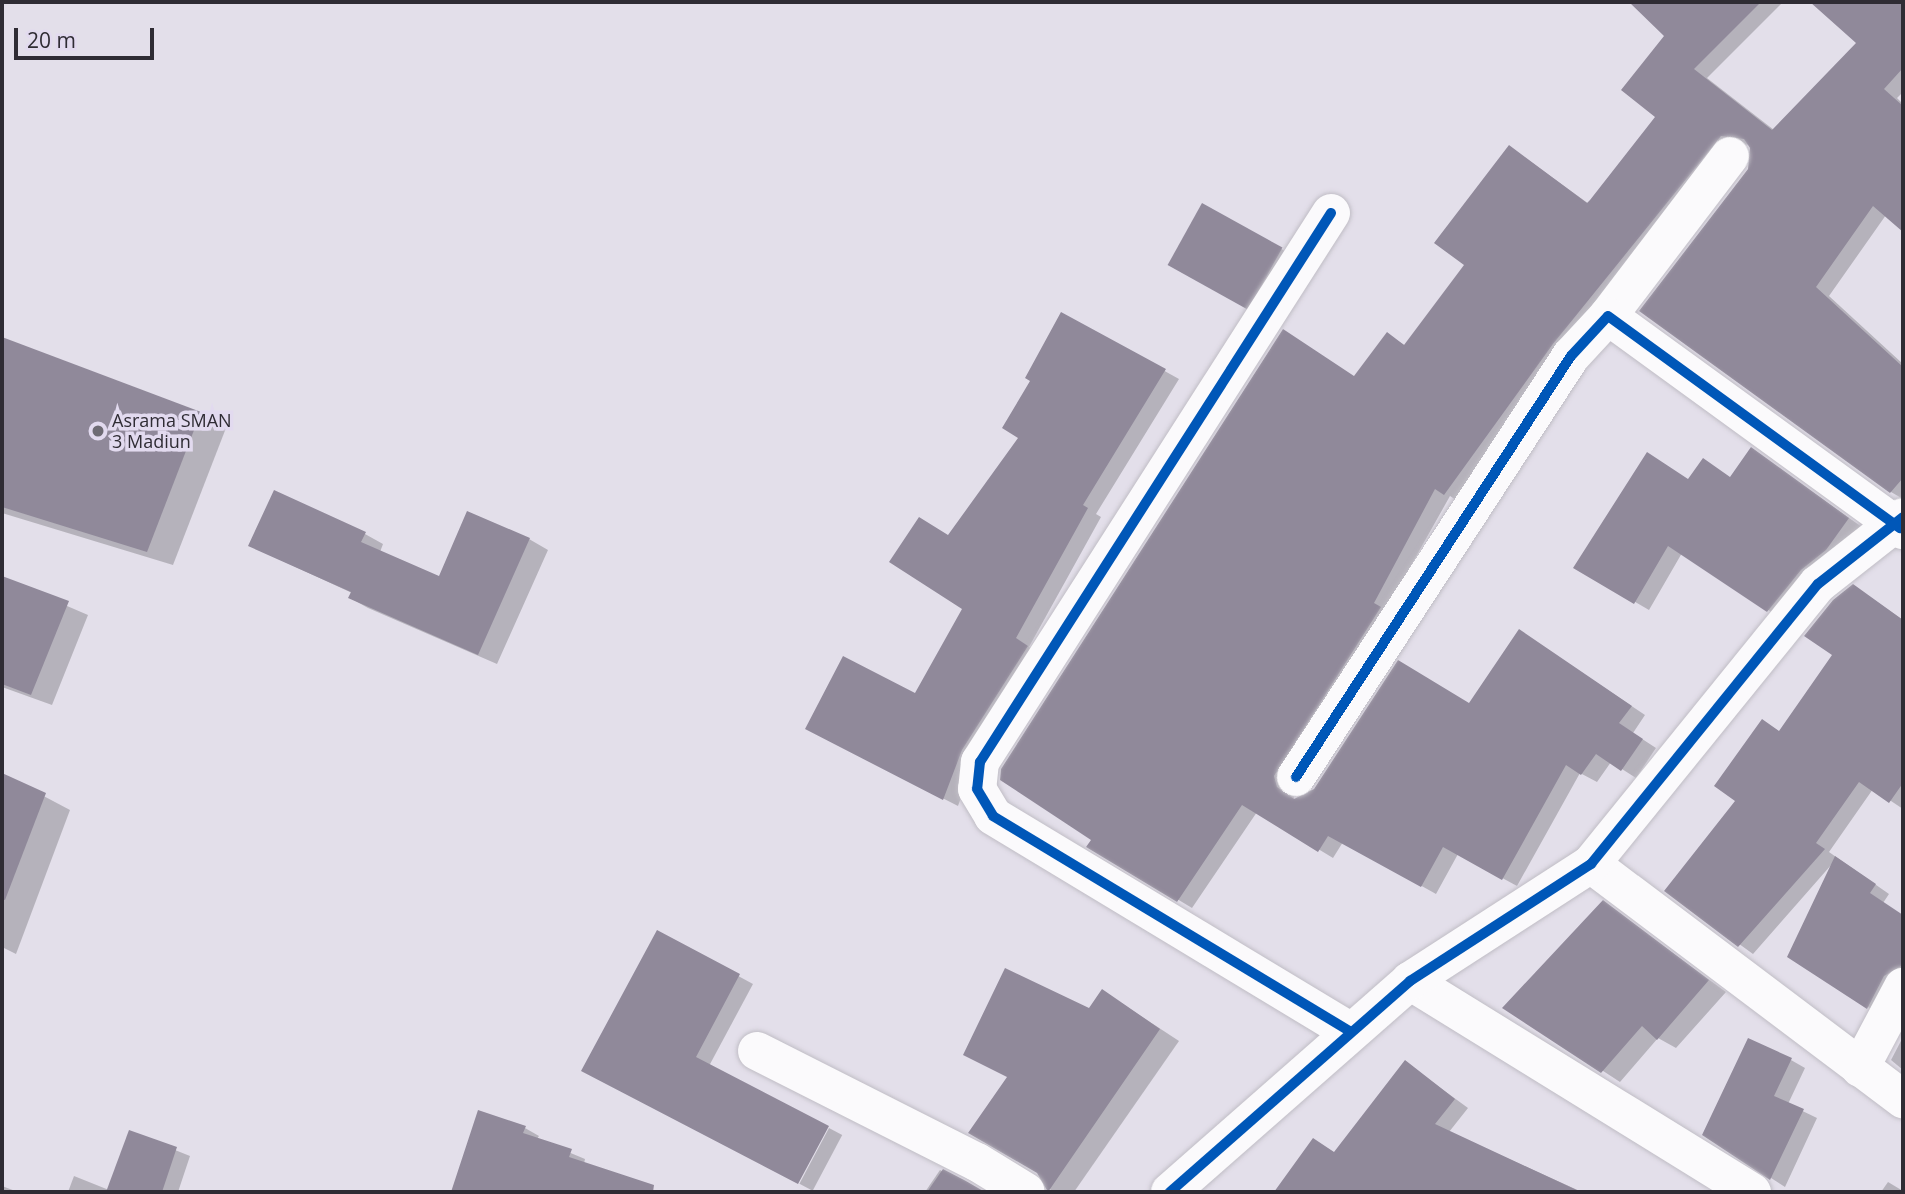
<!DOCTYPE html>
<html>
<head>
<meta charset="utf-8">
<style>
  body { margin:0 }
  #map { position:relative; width:1905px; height:1194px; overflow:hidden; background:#e3dfea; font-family:"Open Sans",sans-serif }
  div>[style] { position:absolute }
  .shadow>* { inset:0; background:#0003; transform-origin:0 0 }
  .building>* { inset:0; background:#90899a; transform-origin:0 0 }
  .roads { filter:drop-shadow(0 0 2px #c0bdc5) drop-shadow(0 0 2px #c0bdc5) }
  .minor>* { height:38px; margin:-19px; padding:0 19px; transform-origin:19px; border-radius:19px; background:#fbfafc }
  .cycleway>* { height:10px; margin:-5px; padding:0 5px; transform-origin:5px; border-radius:5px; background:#0057b8 }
  .dots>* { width:19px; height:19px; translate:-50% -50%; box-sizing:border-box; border:4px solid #e2daef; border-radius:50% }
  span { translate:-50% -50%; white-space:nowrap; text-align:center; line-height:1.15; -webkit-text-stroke:7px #e2daef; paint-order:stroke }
  .poi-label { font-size:18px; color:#2f2c34 }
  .left { translate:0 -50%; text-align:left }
  .frame { position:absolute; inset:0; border:4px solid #2f2c34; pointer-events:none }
  .scale { position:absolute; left:14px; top:28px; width:140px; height:32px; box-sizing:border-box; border:4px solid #2f2c34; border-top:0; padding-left:9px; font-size:21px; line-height:24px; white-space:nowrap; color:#2f2c34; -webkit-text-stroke:5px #e2daef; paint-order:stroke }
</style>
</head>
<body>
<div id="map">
  <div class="shadow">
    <i style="clip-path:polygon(1658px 2px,1783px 2px,1707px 78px,1774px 130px,1859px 43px,1831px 19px,1846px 2px,1903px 2px,1903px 92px,1897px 98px,1903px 104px,1903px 226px,1886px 215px,1829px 296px,1903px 364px,1903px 499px,1891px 492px,1749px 169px,1750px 145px,1736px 143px,1459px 502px,1450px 496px,1288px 785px,1295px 800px,1470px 705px,1533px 640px,1645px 715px,1633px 733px,1656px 748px,1636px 778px,1611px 762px,1597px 782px,1580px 773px,1517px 886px,1458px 854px,1436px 894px,1343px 842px,1333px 858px,1257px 812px,1192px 908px,1089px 846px,1355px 378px,1387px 334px,1406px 346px,1466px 265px,1510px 147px,1589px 204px,1658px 117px,1666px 35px,1645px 15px)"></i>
    <i style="left:1202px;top:205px;width:107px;height:67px;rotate:29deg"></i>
    <i style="clip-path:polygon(1062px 314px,1179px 379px,1096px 514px,1101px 517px,1029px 647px,1041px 655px,975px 758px,958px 806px,821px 736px,916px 695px,964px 609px,949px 537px,1020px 437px,1033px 380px)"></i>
    <i style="clip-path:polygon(2px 338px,201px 413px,226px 428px,173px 565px,2px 513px)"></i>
    <i style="clip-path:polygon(1751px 449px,1862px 527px,1782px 619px,1682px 553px,1649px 610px,1575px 567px,1690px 481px,1732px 478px)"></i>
    <i style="clip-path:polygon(365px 534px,383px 544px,380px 552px,440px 578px,529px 539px,548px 550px,497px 664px,368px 608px,350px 598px,352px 593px,250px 546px)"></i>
    <i style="clip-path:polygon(2px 578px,88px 615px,52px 705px,2px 687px)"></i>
    <i style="clip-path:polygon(1867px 595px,1903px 620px,1903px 809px,1873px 789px,1829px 852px,1889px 894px,1883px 903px,1903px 916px,1903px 980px,1881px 1015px,1868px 1007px,1832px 864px,1753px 954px,1666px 891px,1737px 801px,1763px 721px,1780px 732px,1834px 655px)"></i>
    <i style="clip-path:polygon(2px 774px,70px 810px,16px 954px,2px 947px)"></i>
    <i style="clip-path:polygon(1603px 902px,1726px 992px,1676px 1048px,1658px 1038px,1620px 1082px,1505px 1007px)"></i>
    <i style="clip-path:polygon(657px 932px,753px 984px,709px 1066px,597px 1078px)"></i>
    <i style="clip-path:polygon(1121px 1003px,1179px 1041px,1074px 1192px,1052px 1192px,1039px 1172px,1089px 1010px)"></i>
    <i style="clip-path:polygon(1903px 1037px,1903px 1070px,1891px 1060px)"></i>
    <i style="clip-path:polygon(1791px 1060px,1805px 1068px,1788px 1104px,1817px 1118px,1785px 1187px,1704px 1135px)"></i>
    <i style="clip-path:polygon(1405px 1062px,1468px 1108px,1449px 1132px,1582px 1192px,1276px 1192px,1314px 1140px,1335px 1153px)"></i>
    <i style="clip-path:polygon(525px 1128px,539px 1136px,537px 1139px,585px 1159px,584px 1164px,636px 1184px,633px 1192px,454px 1190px)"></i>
    <i style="left:829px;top:1128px;width:15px;height:63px;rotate:28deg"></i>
    <i style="clip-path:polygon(130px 1132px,190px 1156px,178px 1192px,68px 1192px,74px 1176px,109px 1190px)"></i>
    <i style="clip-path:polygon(940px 1170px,979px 1192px,925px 1192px)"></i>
    <i style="clip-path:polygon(1888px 1182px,1903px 1191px,1903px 1192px,1881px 1192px)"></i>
    <i style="clip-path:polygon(2px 1186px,18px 1192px,2px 1192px)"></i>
  </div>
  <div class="building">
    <i style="clip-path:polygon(1629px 2px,1761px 2px,1694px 69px,1772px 130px,1856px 43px,1810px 2px,1903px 2px,1903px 68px,1884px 89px,1903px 106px,1903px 232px,1873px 206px,1816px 287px,1903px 367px,1903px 478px,1890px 493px,1639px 311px,1748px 169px,1750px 148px,1744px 139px,1721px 136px,1553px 344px,1444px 495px,1435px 489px,1374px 603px,1381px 607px,1274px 776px,1277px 787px,1294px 799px,1314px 789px,1398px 660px,1469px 703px,1519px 629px,1632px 706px,1619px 723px,1643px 739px,1621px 771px,1596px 754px,1581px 775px,1566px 765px,1502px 880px,1443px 847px,1421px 887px,1328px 836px,1318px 852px,1242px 805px,1177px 902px,1086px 847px,1091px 840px,1000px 780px,1001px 769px,1283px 329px,1354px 376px,1387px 332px,1404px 345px,1464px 265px,1434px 243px,1509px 145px,1587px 203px,1590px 200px,1655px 117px,1621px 90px,1664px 36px)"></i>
    <i style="left:1202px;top:203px;width:92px;height:71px;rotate:29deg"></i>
    <i style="clip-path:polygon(1061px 312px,1166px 369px,1083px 505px,1088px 508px,1016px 638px,1028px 646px,962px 750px,943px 800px,805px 729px,843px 656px,915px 693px,962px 609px,889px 562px,919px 517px,948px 535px,1018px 438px,1002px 428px,1030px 381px,1025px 378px)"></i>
    <i style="clip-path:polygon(2px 337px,201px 412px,147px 552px,2px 507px)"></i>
    <i style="clip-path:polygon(1751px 447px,1849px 518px,1826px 550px,1801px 570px,1767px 612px,1668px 546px,1634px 604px,1573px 568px,1647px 452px,1688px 479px,1703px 458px,1730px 477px)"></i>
    <i style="clip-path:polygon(274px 490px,366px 532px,361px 542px,439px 576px,467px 511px,530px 538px,478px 655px,348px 598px,351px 592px,248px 546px)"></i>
    <i style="clip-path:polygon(2px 576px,69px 601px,31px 695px,2px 684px)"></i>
    <i style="clip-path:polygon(1853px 584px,1903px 620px,1903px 783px,1889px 803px,1859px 782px,1816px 843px,1825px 849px,1738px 947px,1664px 891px,1735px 801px,1714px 786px,1762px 719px,1779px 731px,1832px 655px,1804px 636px,1833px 600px)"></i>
    <i style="clip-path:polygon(2px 773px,46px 793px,5px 900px,2px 899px)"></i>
    <i style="clip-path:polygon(1835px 856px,1876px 884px,1870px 893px,1903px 915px,1903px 965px,1884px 976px,1867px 1009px,1787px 957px)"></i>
    <i style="clip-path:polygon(1603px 900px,1709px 980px,1657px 1040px,1642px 1026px,1601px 1073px,1502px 1008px)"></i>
    <i style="clip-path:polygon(657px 930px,740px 974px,696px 1057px,829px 1126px,798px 1184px,581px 1071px)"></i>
    <i style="clip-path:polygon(1005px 968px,1089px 1008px,1102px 989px,1160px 1029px,1048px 1192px,1037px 1173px,968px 1133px,1007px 1077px,963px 1055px)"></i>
    <i style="clip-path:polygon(1748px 1038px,1792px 1058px,1774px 1096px,1804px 1109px,1770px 1180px,1702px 1135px)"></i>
    <i style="clip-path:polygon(1405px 1060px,1455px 1099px,1435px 1124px,1581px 1192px,1274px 1192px,1313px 1138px,1334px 1152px)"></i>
    <i style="clip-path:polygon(478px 1110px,526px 1126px,523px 1133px,572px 1149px,569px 1157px,654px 1185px,653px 1192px,451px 1192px)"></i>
    <i style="clip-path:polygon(129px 1130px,177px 1147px,162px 1192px,106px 1192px)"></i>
    <i style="clip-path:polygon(943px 1169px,966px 1181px,985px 1192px,927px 1192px)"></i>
  </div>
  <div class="roads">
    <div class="minor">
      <i style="left:1331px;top:213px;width:652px;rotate:122.59deg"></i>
      <i style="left:980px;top:762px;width:27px;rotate:96deg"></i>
      <i style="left:977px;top:789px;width:31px;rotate:59deg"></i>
      <i style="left:993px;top:816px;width:416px;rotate:31.1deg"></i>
      <i style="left:1608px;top:316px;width:201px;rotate:-52.7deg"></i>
      <i style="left:1296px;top:777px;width:503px;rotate:-56.85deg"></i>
      <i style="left:1571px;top:356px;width:54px;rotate:-47.2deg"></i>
      <i style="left:1608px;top:316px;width:364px;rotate:36deg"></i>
      <i style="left:1591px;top:864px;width:391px;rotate:37deg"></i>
      <i style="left:1410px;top:981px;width:402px;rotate:31.7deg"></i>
      <i style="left:757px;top:1051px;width:246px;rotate:26.8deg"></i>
      <i style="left:977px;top:1162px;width:57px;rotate:31.5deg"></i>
      <i style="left:1860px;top:1068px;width:92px;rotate:-62deg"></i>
      <i style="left:1170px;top:1192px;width:320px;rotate:-41.3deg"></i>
      <i style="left:1410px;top:981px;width:216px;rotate:-32.9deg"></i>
      <i style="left:1591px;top:864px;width:360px;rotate:-51deg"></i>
      <i style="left:1818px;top:584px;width:108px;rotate:-38.2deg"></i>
    </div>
  </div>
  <div class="cycleway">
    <i style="left:1331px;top:213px;width:652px;rotate:122.59deg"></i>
    <i style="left:980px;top:762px;width:27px;rotate:96deg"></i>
    <i style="left:977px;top:789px;width:31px;rotate:59deg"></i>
    <i style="left:993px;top:816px;width:416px;rotate:31.1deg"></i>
    <i style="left:1296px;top:777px;width:503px;rotate:-56.85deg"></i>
    <i style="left:1571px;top:356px;width:54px;rotate:-47.2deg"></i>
    <i style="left:1608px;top:316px;width:361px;rotate:36deg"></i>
    <i style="left:1170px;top:1192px;width:320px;rotate:-41.3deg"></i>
    <i style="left:1410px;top:981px;width:216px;rotate:-32.9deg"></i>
    <i style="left:1591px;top:864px;width:360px;rotate:-51deg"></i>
    <i style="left:1818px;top:584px;width:108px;rotate:-38.2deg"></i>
  </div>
  <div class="dots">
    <i style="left:98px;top:431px;background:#6e6b74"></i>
  </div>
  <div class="poi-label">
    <span class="left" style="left:112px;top:431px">Asrama SMAN<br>3 Madiun</span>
  </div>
  <div class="frame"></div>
  <div class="scale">20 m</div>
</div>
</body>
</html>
